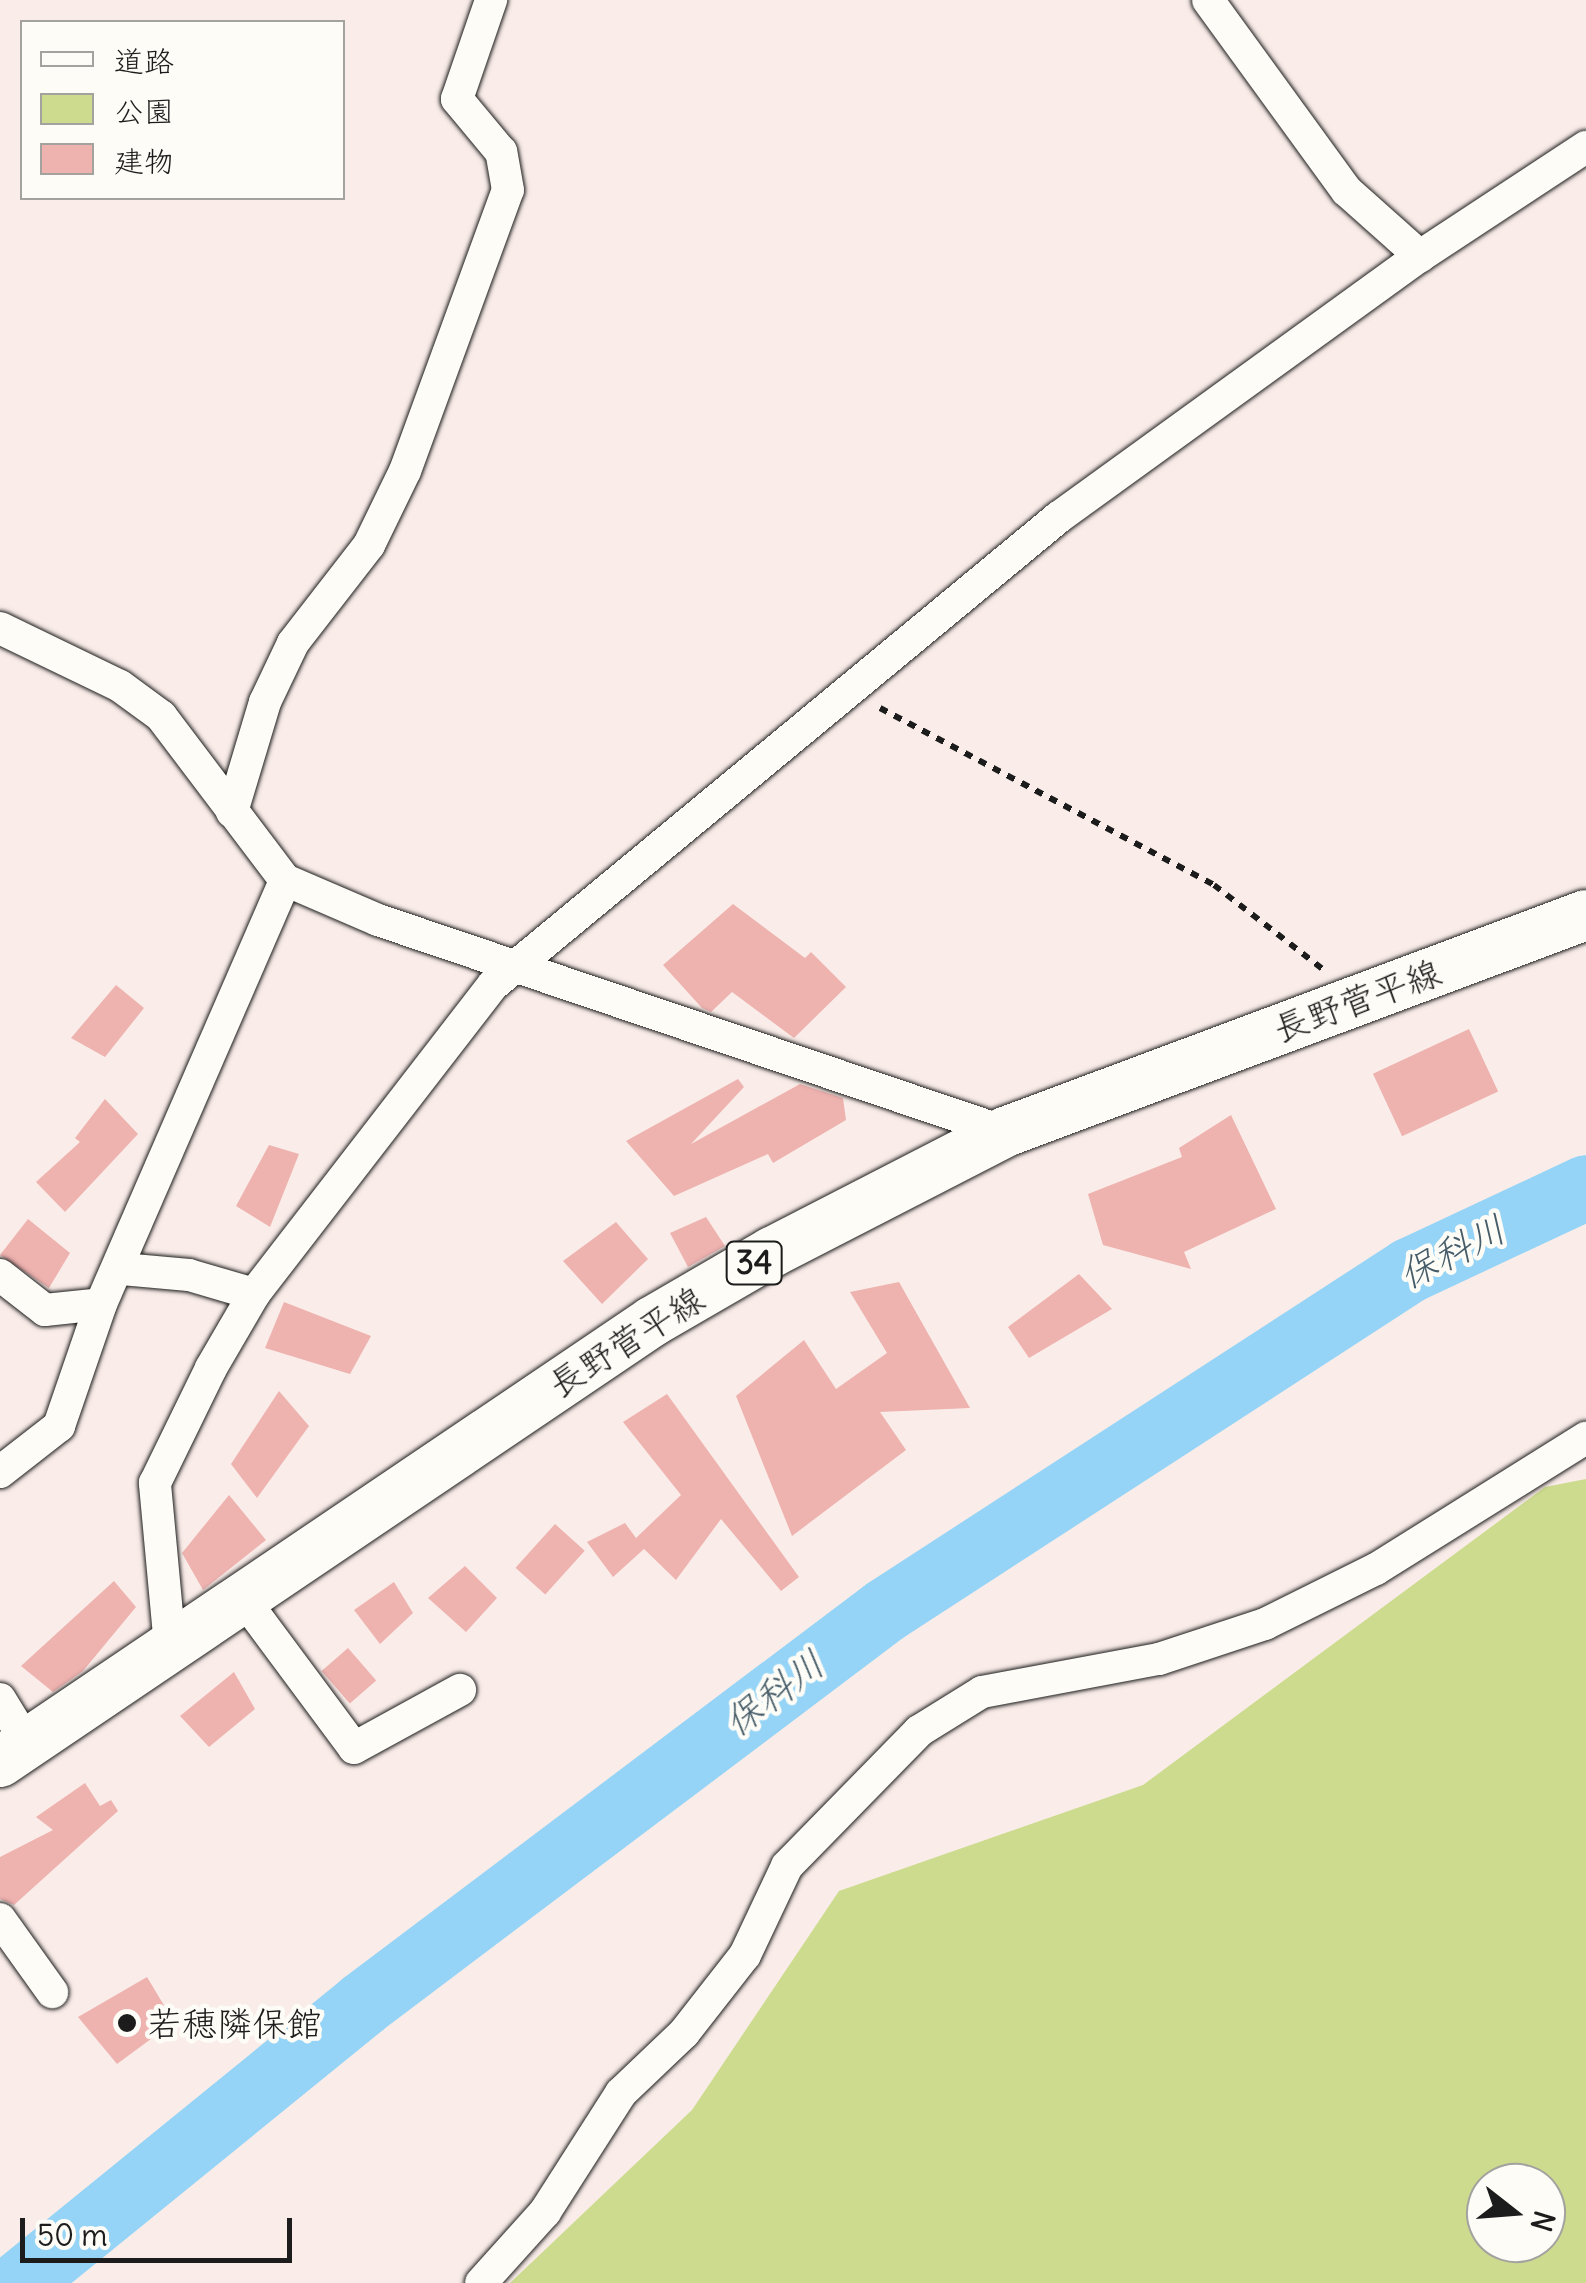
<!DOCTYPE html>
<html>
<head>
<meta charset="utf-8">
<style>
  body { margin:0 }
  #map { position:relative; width:1586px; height:2283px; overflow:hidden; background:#faede9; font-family:Delius,"Klee One",sans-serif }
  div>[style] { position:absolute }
  .green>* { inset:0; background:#ccdb8e }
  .river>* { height:65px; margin:-32.5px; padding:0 32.5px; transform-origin:32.5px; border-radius:32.5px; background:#95d4f6 }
  .building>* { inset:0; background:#eeb2af; transform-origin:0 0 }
  .path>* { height:6px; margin-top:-3px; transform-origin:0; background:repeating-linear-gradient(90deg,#1c1c1c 0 8px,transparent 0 16px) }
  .roads { filter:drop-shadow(0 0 2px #1c1c1c) drop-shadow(0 0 2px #1c1c1c) }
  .street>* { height:32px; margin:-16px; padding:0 16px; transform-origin:16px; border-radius:16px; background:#fdfcf7 }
  .primary>* { height:50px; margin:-25px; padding:0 25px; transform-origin:25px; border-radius:25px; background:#fdfcf7 }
  .dots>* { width:28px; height:28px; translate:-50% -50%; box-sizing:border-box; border:5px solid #fdfcf7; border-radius:50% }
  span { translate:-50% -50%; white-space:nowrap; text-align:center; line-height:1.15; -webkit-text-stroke:9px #fdfcf7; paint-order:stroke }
  .shield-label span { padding:2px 8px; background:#fdfcf7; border:2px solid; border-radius:8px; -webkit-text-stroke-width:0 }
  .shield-label { font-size:32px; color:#1c1c1c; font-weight:700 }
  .street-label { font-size:35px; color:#1c1c1c }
  .poi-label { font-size:35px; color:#1c1c1c }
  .left { translate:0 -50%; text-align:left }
  .water-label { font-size:38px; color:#465c68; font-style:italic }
  .legend { position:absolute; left:20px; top:20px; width:325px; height:180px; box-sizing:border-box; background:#fdfcf7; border:2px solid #a3a29f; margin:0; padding:12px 18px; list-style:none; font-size:30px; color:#1c1c1c }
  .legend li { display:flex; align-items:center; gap:20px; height:50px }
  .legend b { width:50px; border:2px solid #a3a29f }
  .north { position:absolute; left:1466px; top:2163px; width:100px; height:100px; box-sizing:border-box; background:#fdfcf7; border:2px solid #a3a29f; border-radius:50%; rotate:107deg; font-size:28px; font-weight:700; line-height:40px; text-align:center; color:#1c1c1c }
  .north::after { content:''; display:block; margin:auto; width:35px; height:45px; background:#1c1c1c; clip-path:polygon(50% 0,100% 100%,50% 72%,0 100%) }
  .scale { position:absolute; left:20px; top:2218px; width:272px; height:45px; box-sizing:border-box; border:5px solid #1c1c1c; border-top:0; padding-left:12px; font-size:30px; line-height:35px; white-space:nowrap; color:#1c1c1c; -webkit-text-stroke:8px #fdfcf7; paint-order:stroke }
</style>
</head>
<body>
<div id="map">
  <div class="green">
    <i style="clip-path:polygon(evenodd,1586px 1479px,1586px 2283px,510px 2283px,692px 2110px,839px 1891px,1143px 1785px,1545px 1487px,1586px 1479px,1486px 2183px,1546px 2183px,1546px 2243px,1486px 2243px,1486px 2183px)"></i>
  </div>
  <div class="river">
    <i style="left:19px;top:2283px;width:442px;rotate:-39.1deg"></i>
    <i style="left:362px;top:2004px;width:655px;rotate:-36.99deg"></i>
    <i style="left:885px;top:1610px;width:625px;rotate:-32.98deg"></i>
    <i style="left:1409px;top:1270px;width:195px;rotate:-25.1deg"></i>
  </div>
  <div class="building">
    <i style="clip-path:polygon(733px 904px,805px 958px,811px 952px,846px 987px,794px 1038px,732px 992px,711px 1012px,702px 1008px,663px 965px)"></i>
    <i style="clip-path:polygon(116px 985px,144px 1008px,105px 1057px,71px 1038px)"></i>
    <i style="left:1469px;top:1029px;width:69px;height:106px;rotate:65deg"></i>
    <i style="clip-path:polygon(738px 1079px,744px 1087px,691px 1144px,800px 1084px,843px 1098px,846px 1120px,773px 1163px,768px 1154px,674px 1196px,626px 1141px)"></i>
    <i style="clip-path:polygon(105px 1099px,138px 1134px,65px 1212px,36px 1182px,80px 1142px,75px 1138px)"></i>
    <i style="clip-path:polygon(1231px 1115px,1276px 1209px,1184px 1252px,1191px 1269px,1103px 1245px,1088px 1194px,1182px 1157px,1179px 1148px)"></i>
    <i style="clip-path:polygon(269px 1145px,299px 1154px,270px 1227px,236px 1206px)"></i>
    <i style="clip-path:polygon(706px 1217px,725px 1246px,688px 1267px,670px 1233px)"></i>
    <i style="clip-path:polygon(28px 1219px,70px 1253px,49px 1288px,0 1255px)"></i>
    <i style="clip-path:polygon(616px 1222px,648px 1259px,602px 1304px,563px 1261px)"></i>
    <i style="clip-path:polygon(1079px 1274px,1112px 1309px,1029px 1358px,1008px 1327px)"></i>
    <i style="clip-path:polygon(899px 1282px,970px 1408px,880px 1412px,906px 1450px,792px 1536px,736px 1396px,804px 1340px,836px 1389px,887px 1353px,850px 1292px)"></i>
    <i style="clip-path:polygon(284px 1302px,371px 1336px,350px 1374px,265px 1348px)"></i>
    <i style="clip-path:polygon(279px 1391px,309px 1426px,257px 1498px,231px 1464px)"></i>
    <i style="clip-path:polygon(667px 1394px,799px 1577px,781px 1591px,721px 1519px,676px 1580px,644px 1549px,613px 1577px,587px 1542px,625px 1523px,636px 1538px,681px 1495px,623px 1422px)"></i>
    <i style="clip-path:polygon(229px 1495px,266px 1540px,203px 1590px,182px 1553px)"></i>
    <i style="left:555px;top:1524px;width:40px;height:59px;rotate:42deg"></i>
    <i style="clip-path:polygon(465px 1566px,497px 1598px,466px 1632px,428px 1598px)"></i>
    <i style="clip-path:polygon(114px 1581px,136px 1607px,83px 1671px,53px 1692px,21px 1666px)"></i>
    <i style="clip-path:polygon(394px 1582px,413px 1613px,380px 1644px,354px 1610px)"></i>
    <i style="left:348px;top:1648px;width:43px;height:35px;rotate:49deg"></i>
    <i style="clip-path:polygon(234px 1672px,255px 1709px,209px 1747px,180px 1716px)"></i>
    <i style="clip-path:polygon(85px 1783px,100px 1806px,111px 1800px,118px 1811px,14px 1905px,0 1899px,0 1857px,53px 1830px,36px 1817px)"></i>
    <i style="clip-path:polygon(147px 1977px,174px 2022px,117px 2064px,78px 2017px)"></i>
  </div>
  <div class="path">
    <i style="left:880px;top:708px;width:378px;rotate:27.9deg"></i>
    <i style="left:1214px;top:885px;width:139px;rotate:37.7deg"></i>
  </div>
  <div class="roads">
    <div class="street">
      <i style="left:1208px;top:0;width:236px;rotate:54deg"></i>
      <i style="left:1347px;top:191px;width:98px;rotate:41.7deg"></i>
      <i style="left:0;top:628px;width:133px;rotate:25.8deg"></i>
      <i style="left:120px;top:686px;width:51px;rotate:36.2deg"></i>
      <i style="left:161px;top:716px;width:206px;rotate:52.9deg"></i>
      <i style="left:285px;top:880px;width:101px;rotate:23.3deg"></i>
      <i style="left:378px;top:920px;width:662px;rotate:18.68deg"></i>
      <i style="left:232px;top:812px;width:115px;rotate:-73.3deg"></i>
      <i style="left:265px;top:702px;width:65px;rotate:-64.6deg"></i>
      <i style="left:293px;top:643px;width:124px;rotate:-52.2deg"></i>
      <i style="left:369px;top:545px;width:82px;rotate:-64.1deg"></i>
      <i style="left:405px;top:471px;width:299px;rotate:-69.9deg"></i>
      <i style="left:508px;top:190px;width:39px;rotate:-100deg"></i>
      <i style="left:501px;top:152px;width:69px;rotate:-129.7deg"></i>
      <i style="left:457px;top:99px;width:105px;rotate:-71deg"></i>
      <i style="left:122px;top:1269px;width:67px;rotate:5.1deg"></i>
      <i style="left:189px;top:1275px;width:68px;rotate:16.3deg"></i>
      <i style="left:0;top:1275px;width:57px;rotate:37.9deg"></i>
      <i style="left:45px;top:1310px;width:56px;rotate:-6.1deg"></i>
      <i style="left:101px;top:1304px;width:462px;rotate:-66.5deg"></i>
      <i style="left:0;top:1472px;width:75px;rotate:-37.9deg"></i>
      <i style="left:59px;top:1426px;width:129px;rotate:-71deg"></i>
      <i style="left:242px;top:1597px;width:188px;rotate:53.4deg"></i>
      <i style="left:354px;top:1748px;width:121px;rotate:-28.7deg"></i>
      <i style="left:170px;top:1646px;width:164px;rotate:-95.3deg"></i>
      <i style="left:155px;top:1483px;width:128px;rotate:-64deg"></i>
      <i style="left:211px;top:1368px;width:86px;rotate:-59.8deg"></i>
      <i style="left:254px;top:1294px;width:391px;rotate:-52.3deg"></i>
      <i style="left:493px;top:985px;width:734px;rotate:-39.59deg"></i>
      <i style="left:1059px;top:517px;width:445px;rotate:-35.9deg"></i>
      <i style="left:1420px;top:256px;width:199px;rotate:-33.3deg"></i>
      <i style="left:0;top:1699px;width:52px;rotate:58.5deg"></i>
      <i style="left:0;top:1919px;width:90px;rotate:54.5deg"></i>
      <i style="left:481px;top:2283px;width:96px;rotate:-48deg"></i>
      <i style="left:545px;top:2212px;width:141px;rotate:-57.4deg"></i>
      <i style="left:621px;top:2093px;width:87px;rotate:-43.6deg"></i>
      <i style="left:684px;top:2033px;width:99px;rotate:-52deg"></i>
      <i style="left:745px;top:1955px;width:98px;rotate:-64.7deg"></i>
      <i style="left:787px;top:1866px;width:189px;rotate:-45.6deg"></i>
      <i style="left:919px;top:1731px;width:74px;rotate:-31.8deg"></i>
      <i style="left:982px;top:1692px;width:180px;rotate:-10.6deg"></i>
      <i style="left:1159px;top:1659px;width:112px;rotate:-18.3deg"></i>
      <i style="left:1265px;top:1624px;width:124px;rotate:-26.4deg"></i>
      <i style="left:1376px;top:1569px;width:248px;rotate:-32deg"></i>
    </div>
    <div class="primary">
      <i style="left:0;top:1762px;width:788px;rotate:-34.03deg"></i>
      <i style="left:653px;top:1321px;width:138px;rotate:-30.1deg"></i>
      <i style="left:772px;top:1252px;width:262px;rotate:-27.2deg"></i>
      <i style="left:1005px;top:1132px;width:620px;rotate:-20.48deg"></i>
    </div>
  </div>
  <div class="dots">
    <i style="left:127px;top:2023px;background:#1c1c1c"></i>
  </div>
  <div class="shield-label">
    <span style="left:754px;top:1263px">34</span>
  </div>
  <div class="street-label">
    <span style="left:1357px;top:1000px;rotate:-20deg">長野菅平線</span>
    <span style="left:626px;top:1341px;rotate:-32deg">長野菅平線</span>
  </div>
  <div class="poi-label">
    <span class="left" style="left:147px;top:2023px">若穂隣保館</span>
  </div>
  <div class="water-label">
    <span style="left:1452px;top:1252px;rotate:-27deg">保科川</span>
    <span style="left:774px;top:1693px;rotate:-37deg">保科川</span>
  </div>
  <ul class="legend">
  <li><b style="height:12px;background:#fdfcf7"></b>道路</li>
  <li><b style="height:28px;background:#ccdb8e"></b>公園</li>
  <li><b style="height:28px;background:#eeb2af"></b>建物</li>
  </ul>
  <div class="north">N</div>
  <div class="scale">50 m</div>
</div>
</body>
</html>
